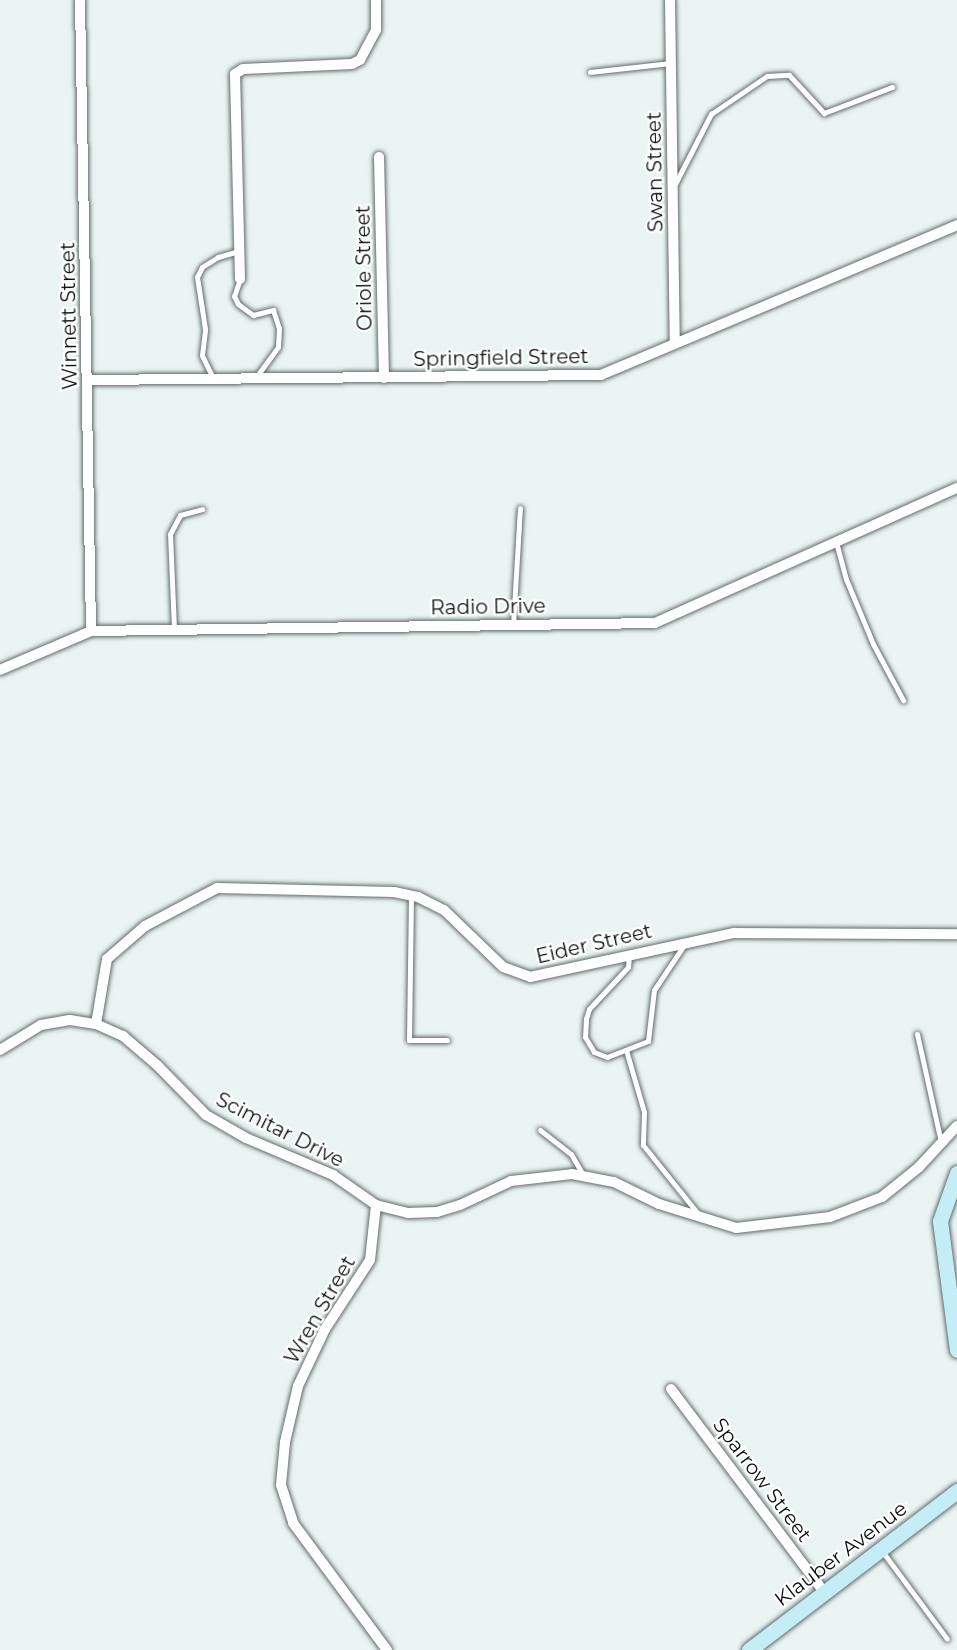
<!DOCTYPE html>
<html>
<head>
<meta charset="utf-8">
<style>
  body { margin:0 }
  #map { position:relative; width:957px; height:1650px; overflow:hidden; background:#e9f4f3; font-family:Montserrat,sans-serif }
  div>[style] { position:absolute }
  .roads { filter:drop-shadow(0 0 2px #636c6b) drop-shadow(0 0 2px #636c6b) }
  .lane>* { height:5px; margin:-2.5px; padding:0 2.5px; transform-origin:2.5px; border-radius:2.5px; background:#fff }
  .street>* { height:10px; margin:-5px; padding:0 5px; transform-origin:5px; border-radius:5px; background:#fff }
  .secondary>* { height:15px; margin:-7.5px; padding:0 7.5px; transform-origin:7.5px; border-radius:7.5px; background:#c5edf6 }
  span { translate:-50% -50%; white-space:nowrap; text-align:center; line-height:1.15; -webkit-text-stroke:4.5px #fff; paint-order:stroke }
  .street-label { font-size:20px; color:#0a0e0d }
</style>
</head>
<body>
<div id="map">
  <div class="roads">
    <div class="lane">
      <i style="left:590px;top:72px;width:81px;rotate:-6.3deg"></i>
      <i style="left:675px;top:184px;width:79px;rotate:-62.8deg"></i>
      <i style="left:711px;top:114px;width:68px;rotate:-34.2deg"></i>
      <i style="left:767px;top:76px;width:22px;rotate:-3deg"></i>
      <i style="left:789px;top:75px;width:52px;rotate:47.4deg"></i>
      <i style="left:824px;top:113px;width:73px;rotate:-20.9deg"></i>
      <i style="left:240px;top:279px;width:18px;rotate:109deg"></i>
      <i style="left:234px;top:296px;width:9px;rotate:63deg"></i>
      <i style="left:238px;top:304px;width:19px;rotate:36deg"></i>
      <i style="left:253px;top:315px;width:21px;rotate:-14deg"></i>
      <i style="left:273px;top:310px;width:19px;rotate:72deg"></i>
      <i style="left:279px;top:328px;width:19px;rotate:93deg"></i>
      <i style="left:278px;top:347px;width:39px;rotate:126deg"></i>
      <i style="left:213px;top:378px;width:25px;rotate:-116deg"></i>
      <i style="left:202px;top:355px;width:26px;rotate:-83deg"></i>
      <i style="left:205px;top:329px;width:53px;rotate:-98.7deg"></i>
      <i style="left:197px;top:277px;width:11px;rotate:-63deg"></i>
      <i style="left:202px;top:267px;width:19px;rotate:-32deg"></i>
      <i style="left:218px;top:257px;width:22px;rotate:-16deg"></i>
      <i style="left:836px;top:542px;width:38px;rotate:75deg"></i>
      <i style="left:846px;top:579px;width:70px;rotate:67.4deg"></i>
      <i style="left:873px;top:644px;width:64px;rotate:61.8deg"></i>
      <i style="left:513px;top:625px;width:117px;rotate:-86.6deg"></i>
      <i style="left:174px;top:629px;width:95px;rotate:-92.4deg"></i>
      <i style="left:170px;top:534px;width:21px;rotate:-62deg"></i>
      <i style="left:180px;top:515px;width:23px;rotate:-15deg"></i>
      <i style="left:411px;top:896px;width:144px;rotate:90.8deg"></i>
      <i style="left:409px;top:1040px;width:38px"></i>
      <i style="left:629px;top:956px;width:11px;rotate:95deg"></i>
      <i style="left:628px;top:967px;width:57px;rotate:132.9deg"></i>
      <i style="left:589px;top:1009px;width:10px;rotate:107deg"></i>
      <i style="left:586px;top:1019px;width:18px;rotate:93deg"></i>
      <i style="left:585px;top:1037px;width:17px;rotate:59deg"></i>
      <i style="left:594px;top:1052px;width:14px;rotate:21deg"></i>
      <i style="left:607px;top:1057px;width:44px;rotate:-21.3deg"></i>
      <i style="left:648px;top:1041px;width:51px;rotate:-83.3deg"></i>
      <i style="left:654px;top:990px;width:54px;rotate:-56.3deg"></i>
      <i style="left:917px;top:1034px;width:111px;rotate:77.5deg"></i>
      <i style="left:626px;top:1050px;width:65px;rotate:73.8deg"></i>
      <i style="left:644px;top:1112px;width:33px;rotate:92deg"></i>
      <i style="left:643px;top:1145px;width:90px;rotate:51.3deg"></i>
      <i style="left:540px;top:1130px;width:39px;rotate:38deg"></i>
      <i style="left:571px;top:1154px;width:24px;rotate:60deg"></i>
      <i style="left:882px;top:1551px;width:109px;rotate:53.5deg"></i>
    </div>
    <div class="street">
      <i style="left:80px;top:0;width:631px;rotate:89deg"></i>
      <i style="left:670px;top:0;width:343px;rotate:89.2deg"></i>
      <i style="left:379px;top:157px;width:221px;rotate:88.7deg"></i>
      <i style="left:240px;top:279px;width:205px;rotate:-91.4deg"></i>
      <i style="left:235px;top:74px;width:9px;rotate:-32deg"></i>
      <i style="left:243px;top:69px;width:109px;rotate:-2.6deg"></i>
      <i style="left:352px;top:64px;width:9px;rotate:-27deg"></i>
      <i style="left:360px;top:60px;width:34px;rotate:-62deg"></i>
      <i style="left:376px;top:30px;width:30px;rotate:-90deg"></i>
      <i style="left:88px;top:380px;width:513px;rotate:-0.56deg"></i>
      <i style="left:601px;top:375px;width:386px;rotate:-22.8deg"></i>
      <i style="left:0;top:670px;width:99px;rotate:-23.2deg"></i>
      <i style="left:91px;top:631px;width:564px;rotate:-0.81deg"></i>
      <i style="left:655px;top:623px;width:331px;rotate:-24.1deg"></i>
      <i style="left:96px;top:1024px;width:66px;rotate:-80.4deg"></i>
      <i style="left:107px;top:959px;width:50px;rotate:-41deg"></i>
      <i style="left:145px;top:926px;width:81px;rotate:-27.8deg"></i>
      <i style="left:217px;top:888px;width:177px;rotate:1.3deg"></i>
      <i style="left:394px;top:892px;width:25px;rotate:12deg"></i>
      <i style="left:418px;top:897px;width:29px;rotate:27deg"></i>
      <i style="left:444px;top:910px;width:82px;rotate:44deg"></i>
      <i style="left:503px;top:967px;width:29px;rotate:20deg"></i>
      <i style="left:530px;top:977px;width:209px;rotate:-12.2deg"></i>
      <i style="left:734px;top:933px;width:223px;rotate:0.3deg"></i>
      <i style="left:0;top:1050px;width:48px;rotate:-31.4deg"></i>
      <i style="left:41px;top:1025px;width:29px;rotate:-10deg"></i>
      <i style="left:70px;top:1020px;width:26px;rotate:9deg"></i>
      <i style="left:96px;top:1024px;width:30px;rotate:24deg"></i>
      <i style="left:123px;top:1036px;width:45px;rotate:40.5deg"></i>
      <i style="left:157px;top:1065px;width:70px;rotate:45.6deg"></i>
      <i style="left:206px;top:1115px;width:46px;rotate:29.9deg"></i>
      <i style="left:246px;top:1138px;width:95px;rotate:23deg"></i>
      <i style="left:333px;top:1175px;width:52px;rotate:34.9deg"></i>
      <i style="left:376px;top:1205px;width:33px;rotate:14deg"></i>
      <i style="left:408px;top:1213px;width:29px;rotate:-2deg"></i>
      <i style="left:437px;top:1212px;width:24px;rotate:-17deg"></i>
      <i style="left:460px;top:1205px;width:56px;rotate:-25.2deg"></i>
      <i style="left:511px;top:1181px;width:61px;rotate:-6.5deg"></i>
      <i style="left:572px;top:1174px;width:43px;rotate:10.8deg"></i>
      <i style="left:614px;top:1182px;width:50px;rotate:26.1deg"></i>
      <i style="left:659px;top:1204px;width:81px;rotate:17.3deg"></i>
      <i style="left:736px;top:1228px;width:95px;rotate:-6.7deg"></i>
      <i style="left:830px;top:1217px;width:56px;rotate:-21deg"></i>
      <i style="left:882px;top:1197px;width:48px;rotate:-39deg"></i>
      <i style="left:919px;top:1167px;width:56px;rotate:-47.2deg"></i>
      <i style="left:376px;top:1205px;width:55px;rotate:96.2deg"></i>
      <i style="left:370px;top:1260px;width:82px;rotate:123.1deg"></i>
      <i style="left:325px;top:1329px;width:63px;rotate:115.3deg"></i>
      <i style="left:298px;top:1386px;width:57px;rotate:103.1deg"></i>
      <i style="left:285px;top:1442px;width:43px;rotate:95.3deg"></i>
      <i style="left:281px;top:1485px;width:40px;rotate:72deg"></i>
      <i style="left:293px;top:1523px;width:158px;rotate:53.5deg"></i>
      <i style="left:671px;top:1389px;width:254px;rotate:53deg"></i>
    </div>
    <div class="secondary">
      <i style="left:957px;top:1173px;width:51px;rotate:109.5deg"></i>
      <i style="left:940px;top:1221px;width:130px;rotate:82.5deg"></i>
      <i style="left:749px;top:1650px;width:262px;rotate:-37.4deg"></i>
    </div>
  </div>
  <div class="street-label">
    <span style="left:655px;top:172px;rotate:-91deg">Swan Street</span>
    <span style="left:364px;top:268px;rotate:-91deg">Oriole Street</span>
    <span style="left:69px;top:316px;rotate:-91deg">Winnett Street</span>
    <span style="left:501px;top:358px;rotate:-1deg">Springfield Street</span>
    <span style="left:488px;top:607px;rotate:-1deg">Radio Drive</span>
    <span style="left:594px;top:944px;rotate:-13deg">Eider Street</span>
    <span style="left:280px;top:1130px;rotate:27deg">Scimitar Drive</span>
    <span style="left:320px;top:1310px;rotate:-60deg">Wren Street</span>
    <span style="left:762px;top:1480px;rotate:53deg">Sparrow Street</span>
    <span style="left:841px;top:1554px;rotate:-37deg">Klauber Avenue</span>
  </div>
</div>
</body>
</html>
